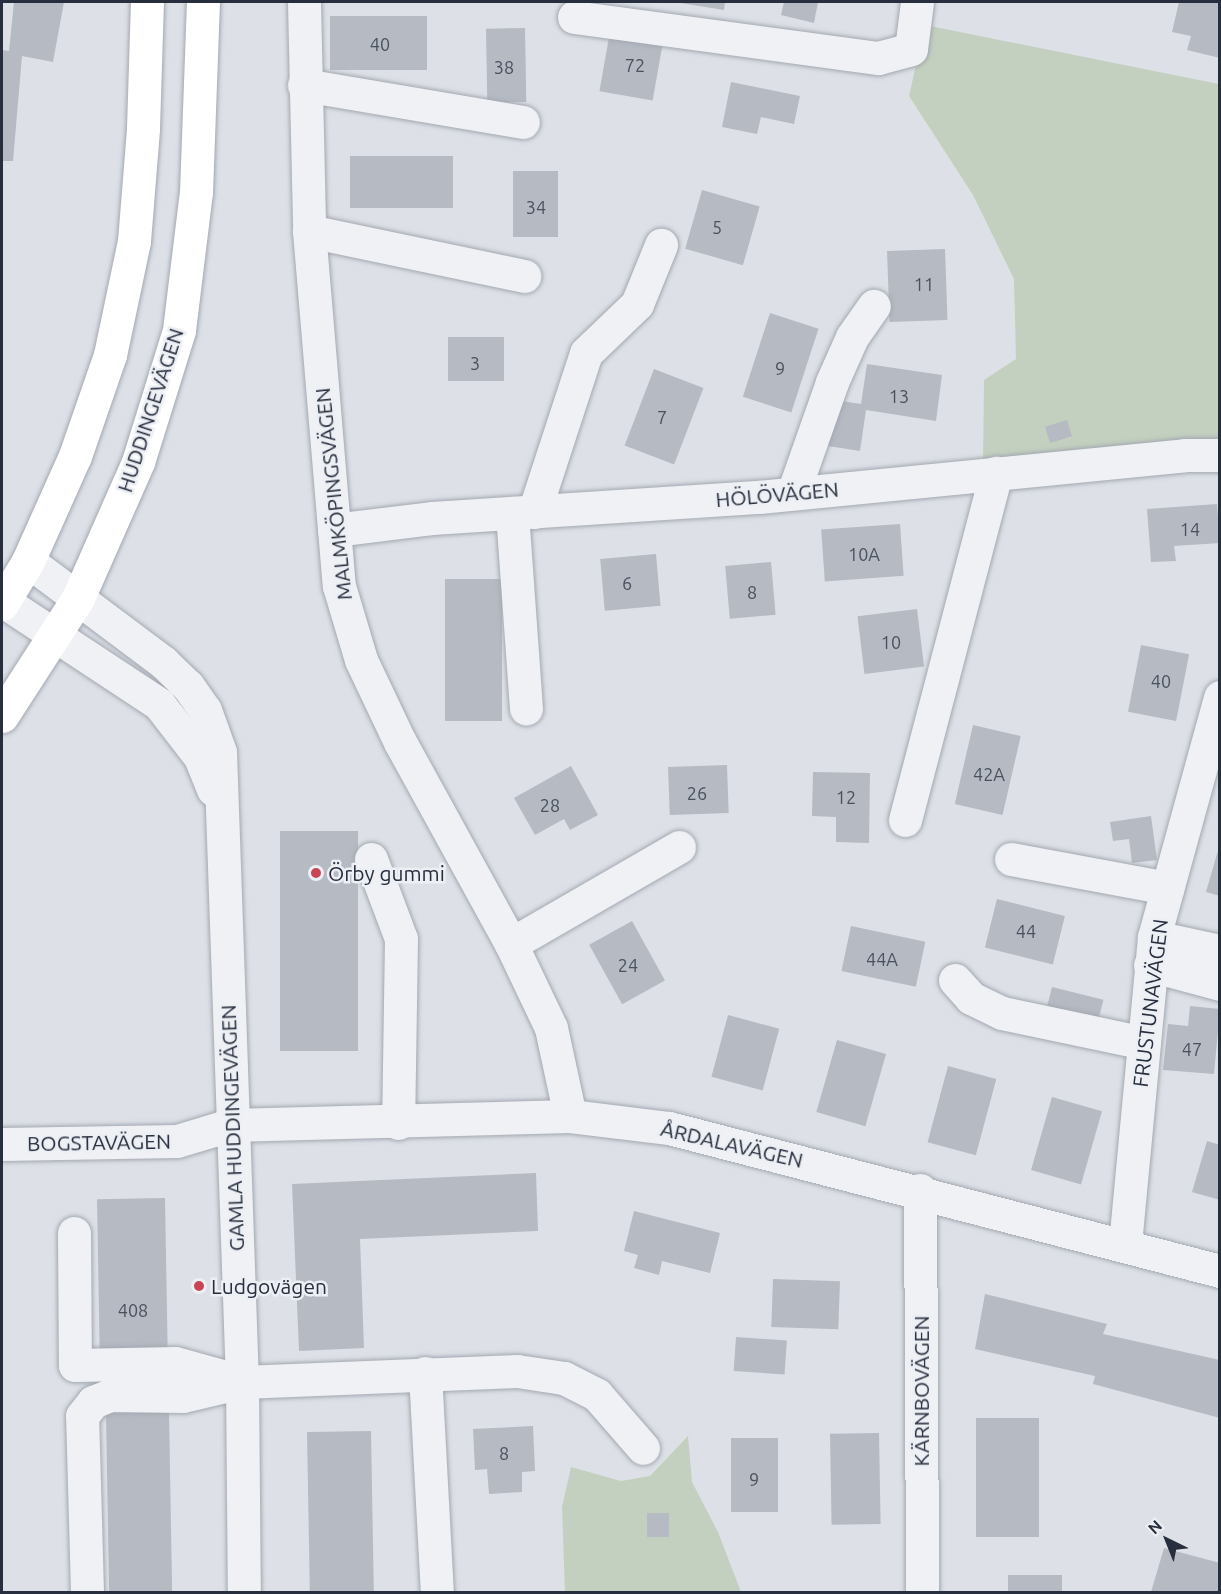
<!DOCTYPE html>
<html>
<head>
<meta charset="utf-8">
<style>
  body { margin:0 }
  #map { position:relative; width:1221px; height:1594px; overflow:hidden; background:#dde1e7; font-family:Ubuntu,sans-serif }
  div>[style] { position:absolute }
  .green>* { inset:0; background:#c3d0bf }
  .building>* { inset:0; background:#b5bac3; transform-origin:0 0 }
  .roads { filter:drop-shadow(0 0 2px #a3a8b1) drop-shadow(0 0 2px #a3a8b1) }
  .minor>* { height:33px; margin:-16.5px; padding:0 16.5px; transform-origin:16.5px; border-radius:16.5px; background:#f0f1f5 }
  .major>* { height:33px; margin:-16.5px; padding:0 16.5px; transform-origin:16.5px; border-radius:16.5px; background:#fff }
  .dots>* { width:16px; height:16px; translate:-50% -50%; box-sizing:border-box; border:3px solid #eceff4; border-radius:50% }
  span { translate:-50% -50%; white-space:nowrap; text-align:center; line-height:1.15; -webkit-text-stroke:5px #eceff4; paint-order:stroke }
  .number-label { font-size:18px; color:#4a515e }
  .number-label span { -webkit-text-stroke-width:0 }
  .street-label { font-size:21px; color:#272e3d }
  .poi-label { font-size:21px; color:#272e3d }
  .left { translate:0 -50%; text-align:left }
  .frame { position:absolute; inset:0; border:3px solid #272e3d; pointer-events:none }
  .north { position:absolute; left:1137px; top:1510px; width:60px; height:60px; -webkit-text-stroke:4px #eceff4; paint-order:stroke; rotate:317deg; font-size:16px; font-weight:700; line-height:24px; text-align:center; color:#272e3d }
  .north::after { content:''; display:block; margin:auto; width:21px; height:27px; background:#272e3d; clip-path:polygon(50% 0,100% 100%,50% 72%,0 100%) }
</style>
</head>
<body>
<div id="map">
  <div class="green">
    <i style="clip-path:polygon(925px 25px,1219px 84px,1219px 446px,983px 463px,984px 380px,1016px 359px,1014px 279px,973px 195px,909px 96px)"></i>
    <i style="clip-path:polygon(688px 1436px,692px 1482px,718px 1532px,741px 1592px,565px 1592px,562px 1507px,571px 1467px,621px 1481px,650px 1476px)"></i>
  </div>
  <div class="building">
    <i style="clip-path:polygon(14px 2px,64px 2px,53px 62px,22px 56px,13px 161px,2px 161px,2px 50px,9px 51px)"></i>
    <i style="clip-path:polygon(674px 2px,725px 2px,724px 10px)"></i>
    <i style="clip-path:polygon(784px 2px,818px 2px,814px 23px,781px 15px)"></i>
    <i style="clip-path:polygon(1179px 2px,1219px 2px,1220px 58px,1187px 50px,1191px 36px,1172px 32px)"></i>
    <i style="left:330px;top:16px;width:97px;height:54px"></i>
    <i style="left:525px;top:28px;width:74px;height:39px;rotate:89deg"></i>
    <i style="left:609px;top:37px;width:54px;height:55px;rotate:10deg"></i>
    <i style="clip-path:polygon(731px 82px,800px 96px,794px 124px,761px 117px,757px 134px,722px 127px)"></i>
    <i style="left:350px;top:156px;width:103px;height:52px"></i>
    <i style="left:513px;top:171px;width:45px;height:66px"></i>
    <i style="left:702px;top:190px;width:60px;height:61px;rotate:16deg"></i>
    <i style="left:945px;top:249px;width:71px;height:58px;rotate:88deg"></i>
    <i style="left:770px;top:313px;width:51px;height:88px;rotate:18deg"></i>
    <i style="left:448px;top:337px;width:56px;height:44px"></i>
    <i style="clip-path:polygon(867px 364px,942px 375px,936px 421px,866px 410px,860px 451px,828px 446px,835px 400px,861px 404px)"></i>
    <i style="left:654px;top:369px;width:53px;height:82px;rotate:21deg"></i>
    <i style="left:1067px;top:420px;width:17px;height:23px;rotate:73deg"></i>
    <i style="clip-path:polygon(1217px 504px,1220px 543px,1174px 546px,1176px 561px,1151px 562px,1147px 509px)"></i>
    <i style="left:900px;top:524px;width:52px;height:79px;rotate:86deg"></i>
    <i style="left:656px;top:554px;width:52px;height:56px;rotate:85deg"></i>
    <i style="left:771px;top:562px;width:53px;height:46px;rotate:85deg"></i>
    <i style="left:502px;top:579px;width:142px;height:57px;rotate:90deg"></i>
    <i style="left:917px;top:609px;width:58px;height:60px;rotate:83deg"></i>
    <i style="left:1141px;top:645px;width:49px;height:68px;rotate:11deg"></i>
    <i style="left:973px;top:725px;width:49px;height:81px;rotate:13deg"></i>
    <i style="left:727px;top:765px;width:48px;height:59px;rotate:88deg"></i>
    <i style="clip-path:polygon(571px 766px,598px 815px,570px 830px,564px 819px,535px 835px,514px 798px)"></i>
    <i style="clip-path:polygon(813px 772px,870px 773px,869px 843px,836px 842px,836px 817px,812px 816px)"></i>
    <i style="clip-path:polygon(1151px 816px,1157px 860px,1132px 863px,1129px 839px,1113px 841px,1110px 822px)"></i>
    <i style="left:280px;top:831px;width:78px;height:220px"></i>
    <i style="clip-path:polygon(1219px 847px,1220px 847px,1220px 896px,1206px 892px)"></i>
    <i style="left:997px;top:899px;width:70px;height:50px;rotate:14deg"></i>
    <i style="left:632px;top:921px;width:68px;height:49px;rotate:61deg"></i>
    <i style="left:851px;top:926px;width:76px;height:46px;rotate:12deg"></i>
    <i style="left:1052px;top:987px;width:53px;height:29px;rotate:14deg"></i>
    <i style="clip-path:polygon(1190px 1006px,1220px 1009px,1214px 1074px,1163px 1070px,1168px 1024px,1188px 1026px)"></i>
    <i style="left:728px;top:1015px;width:53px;height:64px;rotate:15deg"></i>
    <i style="left:837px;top:1040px;width:51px;height:75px;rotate:16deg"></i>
    <i style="left:948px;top:1066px;width:50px;height:79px;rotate:15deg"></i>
    <i style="left:1052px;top:1097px;width:52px;height:76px;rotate:16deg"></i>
    <i style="clip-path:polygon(1207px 1141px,1220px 1145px,1220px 1200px,1192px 1192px)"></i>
    <i style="clip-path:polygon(536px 1173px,538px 1231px,360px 1239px,364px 1348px,299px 1351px,292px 1184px)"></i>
    <i style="left:165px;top:1198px;width:151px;height:68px;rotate:89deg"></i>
    <i style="clip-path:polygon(634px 1211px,720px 1233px,710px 1273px,662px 1261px,659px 1275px,634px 1268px,638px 1255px,624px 1251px)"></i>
    <i style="left:773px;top:1279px;width:67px;height:48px;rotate:2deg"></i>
    <i style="clip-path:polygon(985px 1294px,1107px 1324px,1103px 1334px,1220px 1360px,1220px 1418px,1093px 1384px,1095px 1376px,975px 1349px)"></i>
    <i style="left:736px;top:1337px;width:51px;height:34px;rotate:4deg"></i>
    <i style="left:169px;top:1412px;width:180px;height:63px;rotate:89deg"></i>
    <i style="left:1039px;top:1418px;width:119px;height:63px;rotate:90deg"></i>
    <i style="clip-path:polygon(533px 1426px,535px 1471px,522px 1472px,522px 1492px,489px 1494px,487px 1469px,475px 1470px,473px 1429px)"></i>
    <i style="left:371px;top:1431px;width:161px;height:64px;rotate:89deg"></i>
    <i style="left:879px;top:1433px;width:91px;height:49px;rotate:89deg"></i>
    <i style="left:731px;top:1438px;width:47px;height:74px"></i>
    <i style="left:647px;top:1513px;width:22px;height:24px"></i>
    <i style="clip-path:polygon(1164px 1548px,1220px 1563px,1220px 1592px,1151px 1592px)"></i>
    <i style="left:1008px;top:1575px;width:54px;height:17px"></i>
  </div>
  <div class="roads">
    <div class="minor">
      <i style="left:304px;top:2px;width:229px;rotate:88.7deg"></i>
      <i style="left:309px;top:231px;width:356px;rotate:85.2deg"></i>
      <i style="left:339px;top:586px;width:77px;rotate:73.4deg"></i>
      <i style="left:361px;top:660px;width:91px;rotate:64.6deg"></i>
      <i style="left:400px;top:742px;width:230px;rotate:61.2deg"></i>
      <i style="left:511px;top:944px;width:93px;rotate:64.5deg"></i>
      <i style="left:551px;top:1028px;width:90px;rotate:77.8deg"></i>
      <i style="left:574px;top:17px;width:307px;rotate:7.7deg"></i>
      <i style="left:878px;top:58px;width:34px;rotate:-15deg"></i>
      <i style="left:911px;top:49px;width:47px;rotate:-82.7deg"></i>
      <i style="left:304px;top:85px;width:222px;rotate:9.6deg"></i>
      <i style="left:309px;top:231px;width:220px;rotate:11.8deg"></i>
      <i style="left:793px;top:493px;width:118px;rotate:-70.6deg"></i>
      <i style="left:832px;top:382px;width:49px;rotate:-66deg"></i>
      <i style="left:852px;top:337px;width:38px;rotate:-55deg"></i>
      <i style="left:534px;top:512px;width:167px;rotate:-71.9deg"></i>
      <i style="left:586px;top:353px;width:71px;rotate:-43.9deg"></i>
      <i style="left:637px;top:304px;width:64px;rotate:-67.9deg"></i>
      <i style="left:512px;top:513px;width:196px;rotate:85.9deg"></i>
      <i style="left:334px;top:530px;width:100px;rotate:-6.9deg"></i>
      <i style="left:433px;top:518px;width:327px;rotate:-3.7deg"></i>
      <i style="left:759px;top:497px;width:428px;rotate:-5.6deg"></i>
      <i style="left:1185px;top:455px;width:35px"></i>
      <i style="left:28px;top:561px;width:169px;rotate:36.8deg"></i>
      <i style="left:163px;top:662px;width:35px;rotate:44deg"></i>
      <i style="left:188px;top:686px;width:29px;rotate:55deg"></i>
      <i style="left:205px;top:710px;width:45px;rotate:70.3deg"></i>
      <i style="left:220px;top:752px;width:630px;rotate:88deg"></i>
      <i style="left:242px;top:1382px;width:210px;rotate:89.5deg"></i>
      <i style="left:3px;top:601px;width:187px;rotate:33.4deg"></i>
      <i style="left:159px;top:704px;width:67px;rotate:52.3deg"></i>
      <i style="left:200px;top:757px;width:35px;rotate:68deg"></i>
      <i style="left:905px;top:820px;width:359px;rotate:-75.3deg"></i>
      <i style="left:371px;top:859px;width:85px;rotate:69.4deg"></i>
      <i style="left:401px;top:939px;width:184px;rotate:90.9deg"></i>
      <i style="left:1011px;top:859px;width:159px;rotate:10.5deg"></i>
      <i style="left:1154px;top:937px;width:67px;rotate:12deg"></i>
      <i style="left:511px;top:944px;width:194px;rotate:-30deg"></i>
      <i style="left:1150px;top:965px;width:73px;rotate:15.2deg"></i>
      <i style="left:955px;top:980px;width:24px;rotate:48deg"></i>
      <i style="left:971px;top:998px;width:34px;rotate:26deg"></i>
      <i style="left:1002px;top:1013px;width:145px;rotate:11.9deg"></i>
      <i style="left:2px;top:1144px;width:175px;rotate:-1deg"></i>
      <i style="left:177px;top:1141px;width:55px;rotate:-16.8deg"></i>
      <i style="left:230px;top:1125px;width:340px;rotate:-1.5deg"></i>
      <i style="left:570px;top:1116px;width:100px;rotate:6.9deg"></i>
      <i style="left:669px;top:1128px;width:569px;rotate:14.55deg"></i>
      <i style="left:920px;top:1190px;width:402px;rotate:89.7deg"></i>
      <i style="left:74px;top:1233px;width:132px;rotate:89.6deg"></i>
      <i style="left:75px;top:1365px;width:100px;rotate:-1.1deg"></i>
      <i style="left:175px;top:1363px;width:67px;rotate:15.5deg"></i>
      <i style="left:1125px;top:1244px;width:308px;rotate:-84.6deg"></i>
      <i style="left:1154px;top:937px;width:249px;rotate:-74.6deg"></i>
      <i style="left:425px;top:1373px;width:219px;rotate:86.9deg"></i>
      <i style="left:87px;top:1592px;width:176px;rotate:-91.6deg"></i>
      <i style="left:82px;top:1416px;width:18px;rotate:-52deg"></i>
      <i style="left:93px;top:1402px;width:18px;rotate:-22deg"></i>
      <i style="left:110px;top:1395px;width:73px;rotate:0.8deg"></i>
      <i style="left:183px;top:1396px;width:61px;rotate:-13.3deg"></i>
      <i style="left:242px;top:1382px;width:275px;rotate:-2.3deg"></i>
      <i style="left:517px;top:1371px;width:48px;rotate:8.5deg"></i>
      <i style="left:564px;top:1378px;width:37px;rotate:27deg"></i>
      <i style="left:597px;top:1395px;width:70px;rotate:49deg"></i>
    </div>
    <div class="major">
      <i style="left:2px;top:604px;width:50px;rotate:-58.8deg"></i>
      <i style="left:28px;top:561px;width:115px;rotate:-65.9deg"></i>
      <i style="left:75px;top:456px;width:107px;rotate:-70.9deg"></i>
      <i style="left:110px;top:355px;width:116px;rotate:-78.1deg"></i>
      <i style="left:134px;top:241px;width:113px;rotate:-85.4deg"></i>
      <i style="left:143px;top:128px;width:126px;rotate:-88.2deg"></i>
      <i style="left:2px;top:716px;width:140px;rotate:-57.2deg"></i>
      <i style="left:78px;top:598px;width:149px;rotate:-66.2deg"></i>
      <i style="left:138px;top:462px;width:138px;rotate:-72.7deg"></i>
      <i style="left:179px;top:330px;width:139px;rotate:-83deg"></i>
      <i style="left:196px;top:192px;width:190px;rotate:-87.9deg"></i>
    </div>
  </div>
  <div class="dots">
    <i style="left:316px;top:873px;background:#c94555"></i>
    <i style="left:199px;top:1286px;background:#c94555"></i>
  </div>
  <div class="number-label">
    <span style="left:380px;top:44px">40</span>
    <span style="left:635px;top:65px">72</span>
    <span style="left:504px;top:67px">38</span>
    <span style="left:536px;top:207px">34</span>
    <span style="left:717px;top:227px">5</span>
    <span style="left:924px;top:284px">11</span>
    <span style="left:475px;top:363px">3</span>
    <span style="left:780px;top:368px">9</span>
    <span style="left:899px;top:396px">13</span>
    <span style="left:662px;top:417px">7</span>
    <span style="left:1190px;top:529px">14</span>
    <span style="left:864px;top:554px">10A</span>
    <span style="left:627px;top:583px">6</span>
    <span style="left:752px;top:592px">8</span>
    <span style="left:891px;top:642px">10</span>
    <span style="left:1161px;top:681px">40</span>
    <span style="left:989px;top:774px">42A</span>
    <span style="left:697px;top:793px">26</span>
    <span style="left:846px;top:797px">12</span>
    <span style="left:550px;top:805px">28</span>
    <span style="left:1026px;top:931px">44</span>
    <span style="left:882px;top:959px">44A</span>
    <span style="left:628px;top:965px">24</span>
    <span style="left:1192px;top:1049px">47</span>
    <span style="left:133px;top:1310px">408</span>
    <span style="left:504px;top:1453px">8</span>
    <span style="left:754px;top:1479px">9</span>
  </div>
  <div class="street-label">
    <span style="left:150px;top:410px;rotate:-72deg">HUDDINGEVÄGEN</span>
    <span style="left:333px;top:494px;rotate:-96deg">MALMKÖPINGSVÄGEN</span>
    <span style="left:777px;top:494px;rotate:-5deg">HÖLÖVÄGEN</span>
    <span style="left:1150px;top:1003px;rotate:-83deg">FRUSTUNAVÄGEN</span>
    <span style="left:232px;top:1128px;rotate:-92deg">GAMLA HUDDINGEVÄGEN</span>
    <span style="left:99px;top:1142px;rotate:-1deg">BOGSTAVÄGEN</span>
    <span style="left:732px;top:1144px;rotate:13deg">ÅRDALAVÄGEN</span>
    <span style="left:921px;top:1391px;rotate:-90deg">KÄRNBOVÄGEN</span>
  </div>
  <div class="poi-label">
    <span class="left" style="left:328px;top:873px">Örby gummi</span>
    <span class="left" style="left:211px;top:1286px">Ludgovägen</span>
  </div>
  <div class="frame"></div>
  <div class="north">N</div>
</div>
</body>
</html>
